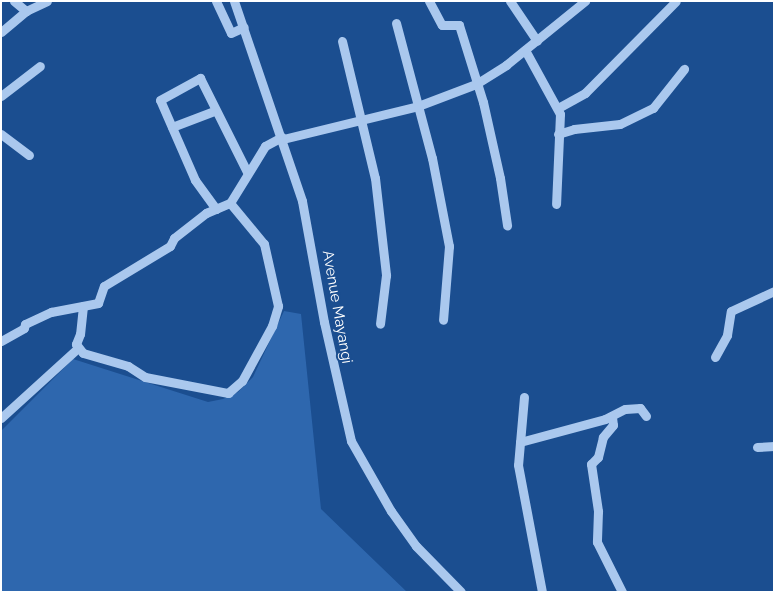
<!DOCTYPE html>
<html>
<head>
<meta charset="utf-8">
<style>
  body { margin:0 }
  #map { position:relative; width:775px; height:593px; overflow:hidden; background:#1b4e90; font-family:Raleway,sans-serif }
  div>[style] { position:absolute }
  .green>* { inset:0; background:#2e67ae }
  .minor>* { height:9px; margin:-4.5px; padding:0 4.5px; transform-origin:4.5px; border-radius:4.5px; background:#aac8ee }
  span { translate:-50% -50%; white-space:nowrap; text-align:center; line-height:1.15; -webkit-text-stroke:4px #1b4e90; paint-order:stroke }
  .street-label { font-size:15px; color:#fff }
  .frame { position:absolute; inset:0; border:2px solid #fff; pointer-events:none }
</style>
</head>
<body>
<div id="map">
  <div class="green">
    <i style="clip-path:polygon(284px 311px,301px 314px,321px 509px,407px 592px,1px 592px,1px 431px,73px 359px,208px 402px,223px 399px,238px 392px,253px 377px)"></i>
  </div>
  <div class="minor">
    <i style="left:14px;top:1px;width:16px;rotate:40deg"></i>
    <i style="left:216px;top:1px;width:35px;rotate:65deg"></i>
    <i style="left:231px;top:33px;width:14px;rotate:-25deg"></i>
    <i style="left:234px;top:1px;width:211px;rotate:71.2deg"></i>
    <i style="left:302px;top:201px;width:123px;rotate:79.7deg"></i>
    <i style="left:324px;top:322px;width:122px;rotate:77.2deg"></i>
    <i style="left:351px;top:441px;width:81px;rotate:60.3deg"></i>
    <i style="left:391px;top:511px;width:43px;rotate:54.5deg"></i>
    <i style="left:416px;top:546px;width:64px;rotate:45.6deg"></i>
    <i style="left:429px;top:1px;width:27px;rotate:62deg"></i>
    <i style="left:442px;top:25px;width:17px"></i>
    <i style="left:459px;top:25px;width:81px;rotate:72.7deg"></i>
    <i style="left:483px;top:102px;width:78px;rotate:77.4deg"></i>
    <i style="left:500px;top:178px;width:48px;rotate:81.5deg"></i>
    <i style="left:510px;top:1px;width:48px;rotate:56deg"></i>
    <i style="left:396px;top:23px;width:140px;rotate:75.1deg"></i>
    <i style="left:432px;top:158px;width:90px;rotate:79.1deg"></i>
    <i style="left:449px;top:246px;width:74px;rotate:94.6deg"></i>
    <i style="left:1px;top:32px;width:33px;rotate:-40deg"></i>
    <i style="left:26px;top:11px;width:23px;rotate:-25deg"></i>
    <i style="left:342px;top:41px;width:141px;rotate:76.5deg"></i>
    <i style="left:375px;top:178px;width:98px;rotate:83.5deg"></i>
    <i style="left:386px;top:275px;width:49px;rotate:97deg"></i>
    <i style="left:525px;top:50px;width:73px;rotate:61.3deg"></i>
    <i style="left:560px;top:114px;width:90px;rotate:92.5deg"></i>
    <i style="left:1px;top:96px;width:49px;rotate:-37.6deg"></i>
    <i style="left:558px;top:108px;width:31px;rotate:-29deg"></i>
    <i style="left:585px;top:93px;width:129px;rotate:-45.3deg"></i>
    <i style="left:172px;top:127px;width:45px;rotate:-20.9deg"></i>
    <i style="left:1px;top:134px;width:35px;rotate:37deg"></i>
    <i style="left:558px;top:134px;width:17px;rotate:-17deg"></i>
    <i style="left:574px;top:129px;width:46px;rotate:-6.2deg"></i>
    <i style="left:620px;top:124px;width:37px;rotate:-26deg"></i>
    <i style="left:653px;top:108px;width:50px;rotate:-51.5deg"></i>
    <i style="left:283px;top:139px;width:139px;rotate:-13.7deg"></i>
    <i style="left:418px;top:106px;width:62px;rotate:-20.8deg"></i>
    <i style="left:476px;top:84px;width:36px;rotate:-32deg"></i>
    <i style="left:506px;top:65px;width:102px;rotate:-39deg"></i>
    <i style="left:216px;top:209px;width:36px;rotate:-126deg"></i>
    <i style="left:195px;top:180px;width:87px;rotate:-113.6deg"></i>
    <i style="left:160px;top:100px;width:46px;rotate:-28.8deg"></i>
    <i style="left:200px;top:78px;width:105px;rotate:63.4deg"></i>
    <i style="left:83px;top:306px;width:28px;rotate:96deg"></i>
    <i style="left:80px;top:334px;width:11px;rotate:112deg"></i>
    <i style="left:76px;top:344px;width:11px;rotate:52deg"></i>
    <i style="left:83px;top:353px;width:47px;rotate:16.1deg"></i>
    <i style="left:128px;top:366px;width:20px;rotate:33deg"></i>
    <i style="left:145px;top:377px;width:85px;rotate:10.9deg"></i>
    <i style="left:228px;top:393px;width:18px;rotate:-41deg"></i>
    <i style="left:242px;top:381px;width:63px;rotate:-61.4deg"></i>
    <i style="left:272px;top:326px;width:21px;rotate:-73deg"></i>
    <i style="left:278px;top:306px;width:64px;rotate:-102.7deg"></i>
    <i style="left:264px;top:244px;width:53px;rotate:-129.7deg"></i>
    <i style="left:1px;top:341px;width:26px;rotate:-29deg"></i>
    <i style="left:24px;top:328px;width:4px;rotate:-76deg"></i>
    <i style="left:25px;top:324px;width:29px;rotate:-25deg"></i>
    <i style="left:51px;top:312px;width:48px;rotate:-10.8deg"></i>
    <i style="left:98px;top:303px;width:18px;rotate:-71deg"></i>
    <i style="left:104px;top:286px;width:77px;rotate:-31.2deg"></i>
    <i style="left:170px;top:246px;width:9px;rotate:-63deg"></i>
    <i style="left:174px;top:238px;width:41px;rotate:-38deg"></i>
    <i style="left:206px;top:213px;width:26px;rotate:-23deg"></i>
    <i style="left:230px;top:203px;width:67px;rotate:-58.4deg"></i>
    <i style="left:265px;top:146px;width:19px;rotate:-28deg"></i>
    <i style="left:715px;top:357px;width:25px;rotate:-61deg"></i>
    <i style="left:727px;top:335px;width:24px;rotate:-81deg"></i>
    <i style="left:731px;top:311px;width:47px;rotate:-24.9deg"></i>
    <i style="left:524px;top:397px;width:68px;rotate:95deg"></i>
    <i style="left:518px;top:465px;width:129px;rotate:79.3deg"></i>
    <i style="left:612px;top:417px;width:8px;rotate:83deg"></i>
    <i style="left:613px;top:425px;width:16px;rotate:130deg"></i>
    <i style="left:603px;top:437px;width:21px;rotate:104deg"></i>
    <i style="left:598px;top:457px;width:10px;rotate:135deg"></i>
    <i style="left:591px;top:464px;width:48px;rotate:81.5deg"></i>
    <i style="left:598px;top:511px;width:31px;rotate:92deg"></i>
    <i style="left:597px;top:542px;width:56px;rotate:63.4deg"></i>
    <i style="left:1px;top:418px;width:104px;rotate:-42.3deg"></i>
    <i style="left:520px;top:442px;width:88px;rotate:-15.1deg"></i>
    <i style="left:605px;top:419px;width:22px;rotate:-27deg"></i>
    <i style="left:625px;top:409px;width:15px;rotate:-4deg"></i>
    <i style="left:640px;top:408px;width:10px;rotate:53deg"></i>
    <i style="left:757px;top:447px;width:17px;rotate:-3deg"></i>
  </div>
  <div class="street-label">
    <span style="left:337px;top:307px;rotate:80deg">Avenue Mayangi</span>
  </div>
  <div class="frame"></div>
</div>
</body>
</html>
